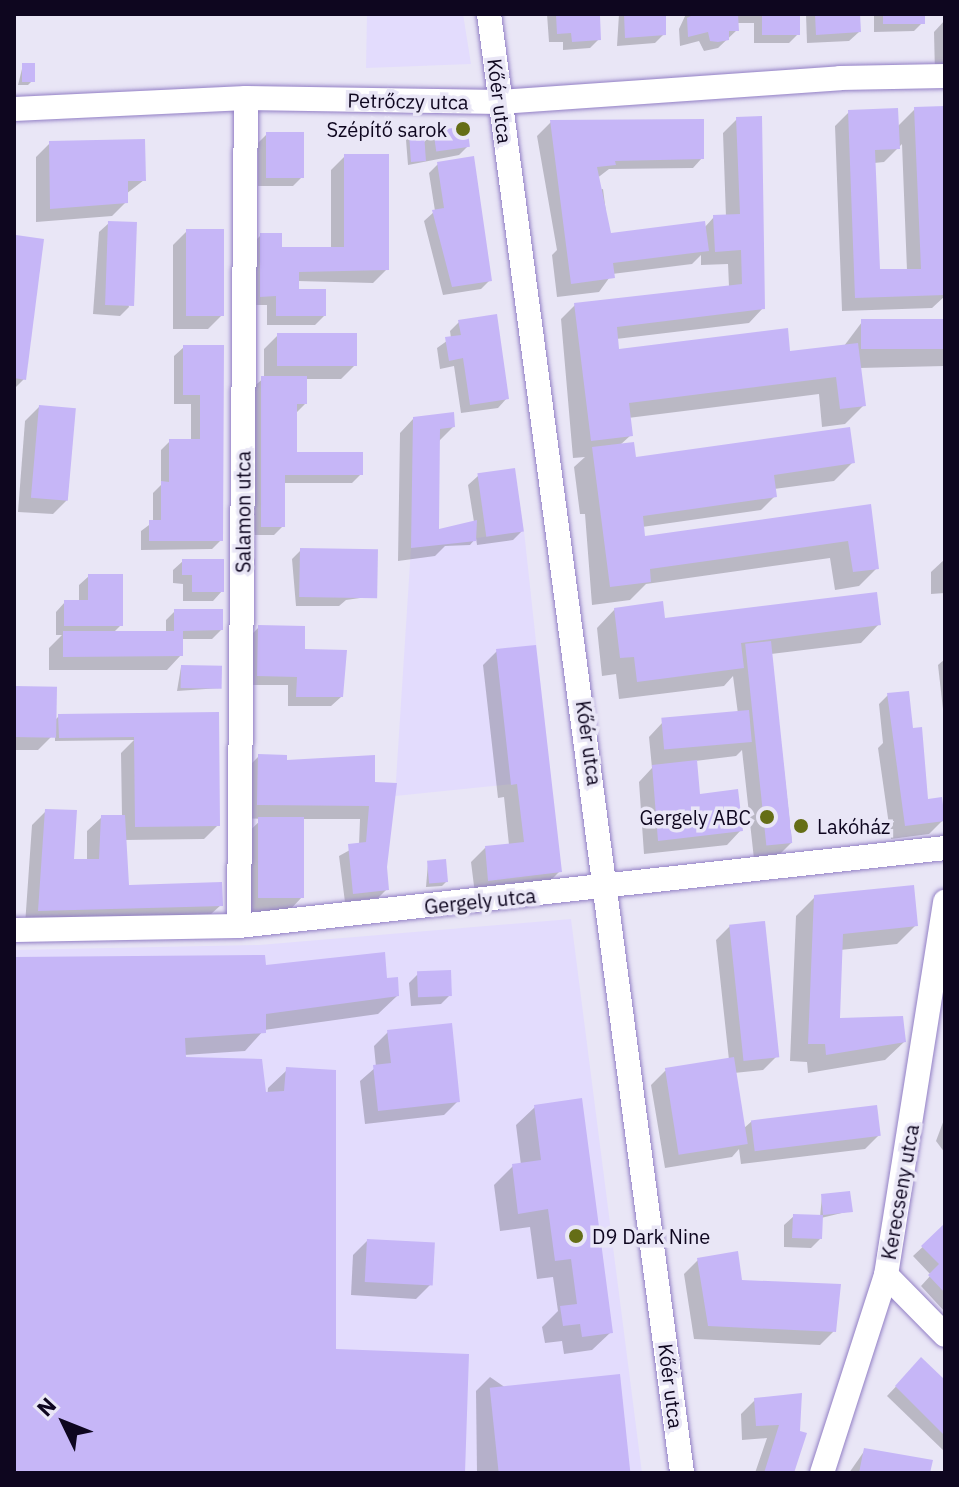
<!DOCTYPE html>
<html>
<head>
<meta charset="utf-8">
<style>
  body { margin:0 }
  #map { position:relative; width:959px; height:1487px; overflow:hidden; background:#e9e6f6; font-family:"IBM Plex Sans",sans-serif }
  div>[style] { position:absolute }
  .built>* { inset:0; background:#e3dcfd }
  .shadow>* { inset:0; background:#0003 }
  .building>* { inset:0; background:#c6b6f7; transform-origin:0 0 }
  .roads { filter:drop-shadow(0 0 2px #927fc5) drop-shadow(0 0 2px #927fc5) }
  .minor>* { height:24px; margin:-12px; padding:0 12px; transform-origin:12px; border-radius:12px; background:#fff }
  .dots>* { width:22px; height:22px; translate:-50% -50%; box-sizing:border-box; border:4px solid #e9e6f6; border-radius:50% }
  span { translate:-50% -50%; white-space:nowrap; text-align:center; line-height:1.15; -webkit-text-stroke:7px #e9e6f6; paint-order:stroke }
  .street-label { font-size:20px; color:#0e061f }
  .poi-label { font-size:20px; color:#0e061f }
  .right { translate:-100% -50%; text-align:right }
  .left { translate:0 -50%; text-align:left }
  .frame { position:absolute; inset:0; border:16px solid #0e061f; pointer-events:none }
  .north { position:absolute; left:24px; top:1383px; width:80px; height:80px; -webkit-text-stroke:6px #e9e6f6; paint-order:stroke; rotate:313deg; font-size:22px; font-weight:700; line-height:32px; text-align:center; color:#0e061f }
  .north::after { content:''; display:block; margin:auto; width:28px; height:36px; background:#0e061f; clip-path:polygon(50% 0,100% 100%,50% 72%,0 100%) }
</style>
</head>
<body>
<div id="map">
  <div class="built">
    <i style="clip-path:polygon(367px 14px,463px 14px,471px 64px,366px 68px)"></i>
    <i style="clip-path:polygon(524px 531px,551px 780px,395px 796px,411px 548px)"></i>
    <i style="clip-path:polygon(571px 919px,642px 1473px,14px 1473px,14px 950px,259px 945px)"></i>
  </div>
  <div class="shadow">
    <i style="clip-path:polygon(547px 14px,595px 14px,599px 39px,590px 48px,563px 50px,563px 42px,549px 42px)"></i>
    <i style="clip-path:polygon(619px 14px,662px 14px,664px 34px,655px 43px,617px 46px)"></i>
    <i style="clip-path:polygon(686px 14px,798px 14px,798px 34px,789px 43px,754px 43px,754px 23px,737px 23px,737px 30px,718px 48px,704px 51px,699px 41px,680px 46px,679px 29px)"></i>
    <i style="clip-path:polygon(806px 14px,858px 14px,859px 32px,849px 41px,807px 43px)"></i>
    <i style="clip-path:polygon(874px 14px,923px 14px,923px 22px,914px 31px,874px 32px)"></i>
    <i style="clip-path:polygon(945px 20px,945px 73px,935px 74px,934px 32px)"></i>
    <i style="clip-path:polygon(23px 65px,32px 81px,28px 85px,18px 85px)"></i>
    <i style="clip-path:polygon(evenodd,945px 108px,945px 296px,932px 308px,842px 311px,835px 126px,849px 112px,897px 127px,915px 109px,945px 108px,902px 144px,907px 271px,878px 271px,874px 163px,884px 162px,902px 144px)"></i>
    <i style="clip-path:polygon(737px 119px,763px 308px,749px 323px,616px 339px,618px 352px,789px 354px,844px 346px,862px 322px,945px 321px,945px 366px,859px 368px,864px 405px,845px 424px,822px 427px,819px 394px,628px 418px,631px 435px,620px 445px,634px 460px,853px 462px,834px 481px,774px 489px,775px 496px,761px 510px,642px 527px,644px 538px,869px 506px,877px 568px,859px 586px,835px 590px,830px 558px,646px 584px,630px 600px,592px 605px,585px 514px,580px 514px,574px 467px,585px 457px,573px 458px,561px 319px,575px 305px,729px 287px,728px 264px,701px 265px,701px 255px,692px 264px,612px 274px,599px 292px,557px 297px,552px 255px,557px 250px,537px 136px,551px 122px,702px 158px,693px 168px,609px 169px,596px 179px,594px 191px,603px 189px,609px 236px,704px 228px,714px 217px,726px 217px,723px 133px)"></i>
    <i style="clip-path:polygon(434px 133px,468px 146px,459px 155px,408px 165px,406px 140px,410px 136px,423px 143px)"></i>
    <i style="clip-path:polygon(267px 134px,302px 177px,293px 186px,258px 186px,258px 143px)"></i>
    <i style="clip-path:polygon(50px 143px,144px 180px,126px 194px,126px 202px,112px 216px,36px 222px,36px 157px)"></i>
    <i style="clip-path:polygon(345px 156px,387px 269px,373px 283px,297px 281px,297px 291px,324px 316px,315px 325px,267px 325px,267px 305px,251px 305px,251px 245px,261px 235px,280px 249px,331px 249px,331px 170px)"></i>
    <i style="clip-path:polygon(438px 164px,490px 280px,481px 289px,443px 295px,424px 221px,435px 211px,429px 173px)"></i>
    <i style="clip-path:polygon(109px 223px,129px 307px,120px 316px,93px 314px,99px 232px)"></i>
    <i style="clip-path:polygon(187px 231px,222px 315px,208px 329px,173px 329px,173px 245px)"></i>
    <i style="clip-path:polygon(17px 237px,24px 379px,15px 388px,14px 240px)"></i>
    <i style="clip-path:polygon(459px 322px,507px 398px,498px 408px,461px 413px,454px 366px,440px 369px,437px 348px,451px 338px,450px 331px)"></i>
    <i style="clip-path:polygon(278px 335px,355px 365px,341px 379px,305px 379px,305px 404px,296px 413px,295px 454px,361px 474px,352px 483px,283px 483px,283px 526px,274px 535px,253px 535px,253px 387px,264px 378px,264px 349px)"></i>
    <i style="clip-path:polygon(184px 347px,222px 347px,221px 540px,212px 549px,141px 550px,141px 531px,153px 522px,153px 493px,161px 485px,161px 450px,170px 441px,191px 441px,191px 404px,174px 404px,174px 356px)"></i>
    <i style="clip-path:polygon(39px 407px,67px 500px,53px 514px,18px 512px,25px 421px)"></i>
    <i style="clip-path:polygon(414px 418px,453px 427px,439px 441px,437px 532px,474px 522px,468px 485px,478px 476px,522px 531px,513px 540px,477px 545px,476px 538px,470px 545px,445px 546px,435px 556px,398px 561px,400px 433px)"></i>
    <i style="clip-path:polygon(301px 550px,374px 596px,346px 600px,339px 606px,296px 606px,292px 559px)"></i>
    <i style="clip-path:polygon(945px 559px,945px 593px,931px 594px,931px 572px)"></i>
    <i style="clip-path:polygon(183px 561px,222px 591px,213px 601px,183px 601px,183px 584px,173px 583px,173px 570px)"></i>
    <i style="clip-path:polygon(89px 576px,121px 625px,113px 633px,166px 633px,166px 620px,175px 611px,221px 630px,212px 639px,181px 639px,181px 655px,167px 670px,49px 670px,49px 648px,62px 635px,56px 635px,56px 612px,65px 602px,79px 602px,79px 585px)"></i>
    <i style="clip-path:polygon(615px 609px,663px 621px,879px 624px,861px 643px,771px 654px,792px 842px,778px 856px,754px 859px,742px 750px,736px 756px,695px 761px,699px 796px,741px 830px,727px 845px,644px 854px,639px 782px,652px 768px,649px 737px,663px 722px,738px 714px,733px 676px,724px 686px,619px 699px,616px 674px,602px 676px,597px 628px)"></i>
    <i style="clip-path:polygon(259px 627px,303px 651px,341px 697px,331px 706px,288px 706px,288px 685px,249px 685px,250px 636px)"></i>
    <i style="clip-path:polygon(497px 651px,560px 871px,546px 885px,475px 894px,471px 862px,485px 848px,509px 845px,504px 797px,498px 798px,483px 665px)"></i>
    <i style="clip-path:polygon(945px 659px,945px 727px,938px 665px)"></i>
    <i style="clip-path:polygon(181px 667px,220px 688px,177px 691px)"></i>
    <i style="clip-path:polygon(14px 688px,53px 722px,59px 716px,217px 714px,218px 825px,204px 839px,124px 840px,127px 890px,221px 905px,211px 914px,25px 925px,32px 825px,46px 811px,72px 861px,87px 861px,87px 831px,102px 817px,122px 817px,121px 753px,134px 740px,55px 741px,55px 733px,38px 750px,14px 750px)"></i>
    <i style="clip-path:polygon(888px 695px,911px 731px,926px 801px,943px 820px,929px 834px,891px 839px,878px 748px,883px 743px,879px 704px)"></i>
    <i style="clip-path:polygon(259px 756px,373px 787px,387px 889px,378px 898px,345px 902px,339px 856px,359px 845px,360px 819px,302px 819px,302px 897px,288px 912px,244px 916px,244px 836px,262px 819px,244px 818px,245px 770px)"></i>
    <i style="clip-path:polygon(428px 863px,446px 882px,442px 886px,426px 887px)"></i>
    <i style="clip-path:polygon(815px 897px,916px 925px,897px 944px,840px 950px,837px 1020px,904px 1042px,885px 1060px,808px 1073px,807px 1062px,790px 1061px,796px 916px)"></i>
    <i style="clip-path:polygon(730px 926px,777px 1056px,763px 1070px,734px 1073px,743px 1129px,752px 1121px,879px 1135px,865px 1149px,741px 1164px,739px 1149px,732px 1157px,665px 1168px,651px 1085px,665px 1071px,729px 1060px,716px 940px)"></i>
    <i style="clip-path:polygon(14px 959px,265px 967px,385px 980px,397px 996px,378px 1014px,264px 1030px,245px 1051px,184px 1055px,184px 1059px,267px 1100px,268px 1088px,287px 1070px,334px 1350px,463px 1473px,14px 1473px)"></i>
    <i style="clip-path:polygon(418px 974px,450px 995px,441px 1004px,411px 1006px,409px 983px)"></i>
    <i style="clip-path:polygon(388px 1032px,458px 1101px,444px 1115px,365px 1124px,360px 1081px,376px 1067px,374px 1046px)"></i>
    <i style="clip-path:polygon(535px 1107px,611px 1332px,592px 1350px,564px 1354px,562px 1341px,545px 1343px,542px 1327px,558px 1311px,553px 1277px,537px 1279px,530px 1227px,500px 1231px,494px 1185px,513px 1166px,521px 1165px,516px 1125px)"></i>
    <i style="clip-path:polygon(945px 1117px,945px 1153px,936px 1141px)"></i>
    <i style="clip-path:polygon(822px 1196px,850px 1211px,821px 1218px,820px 1239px,811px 1248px,784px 1247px,784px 1225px,794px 1216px,820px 1217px)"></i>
    <i style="clip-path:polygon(944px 1227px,945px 1228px,945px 1312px,921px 1286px,931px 1275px,913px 1256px)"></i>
    <i style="clip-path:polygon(367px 1241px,430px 1285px,416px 1299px,351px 1295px,353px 1255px)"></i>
    <i style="clip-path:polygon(698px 1260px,741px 1282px,834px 1331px,820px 1345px,694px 1339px,684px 1274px)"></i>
    <i style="clip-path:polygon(921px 1360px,945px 1382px,945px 1452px,887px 1396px)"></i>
    <i style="clip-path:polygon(490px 1377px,629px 1473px,477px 1473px,476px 1391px)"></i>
    <i style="clip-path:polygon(800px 1395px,792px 1473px,755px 1473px,767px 1438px,742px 1440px,741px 1414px,755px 1400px)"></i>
    <i style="clip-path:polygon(865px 1450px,928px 1473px,849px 1473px)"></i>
  </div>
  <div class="building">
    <i style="clip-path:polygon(556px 14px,600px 16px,601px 40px,572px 42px,571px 33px,557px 34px)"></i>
    <i style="clip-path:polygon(624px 14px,666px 14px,666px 35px,625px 38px)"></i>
    <i style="clip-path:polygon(695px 14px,738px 14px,739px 31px,729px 31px,729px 40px,718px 42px,710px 41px,708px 32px,688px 37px,687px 18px)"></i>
    <i style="left:762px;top:14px;width:38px;height:21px"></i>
    <i style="clip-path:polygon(815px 14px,860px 14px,861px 32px,816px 35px)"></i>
    <i style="left:883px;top:14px;width:42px;height:10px"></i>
    <i style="left:22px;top:63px;width:13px;height:19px"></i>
    <i style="clip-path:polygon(945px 106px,945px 295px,855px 298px,848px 110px,898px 108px,900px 149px,875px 150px,880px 269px,921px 269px,914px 107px)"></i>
    <i style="clip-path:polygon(762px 116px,765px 309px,617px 327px,619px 349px,788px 328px,790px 351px,858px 343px,866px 406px,840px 409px,836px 377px,629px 403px,633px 436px,591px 441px,574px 303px,742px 284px,741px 250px,715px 252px,713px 215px,740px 214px,736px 117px)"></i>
    <i style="clip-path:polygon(704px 119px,704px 159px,615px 161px,616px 165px,597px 167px,611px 233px,705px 221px,709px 251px,613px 263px,615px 278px,571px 284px,550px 120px)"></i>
    <i style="left:467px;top:126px;width:21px;height:34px;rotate:82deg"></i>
    <i style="left:266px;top:132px;width:38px;height:46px"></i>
    <i style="left:424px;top:133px;width:28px;height:15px;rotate:86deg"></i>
    <i style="clip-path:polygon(145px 139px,146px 181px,128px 181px,128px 203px,50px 209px,49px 141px)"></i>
    <i style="clip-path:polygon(344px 154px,389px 154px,389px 270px,299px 272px,299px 289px,326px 289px,326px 316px,276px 316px,276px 296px,260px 297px,260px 233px,282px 233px,282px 247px,344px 247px)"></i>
    <i style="clip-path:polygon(474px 156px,492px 281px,452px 287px,432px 210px,444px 208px,437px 162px)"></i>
    <i style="left:108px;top:221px;width:29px;height:84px;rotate:2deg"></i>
    <i style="left:186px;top:229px;width:38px;height:87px"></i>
    <i style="clip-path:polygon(16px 235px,44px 239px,26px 380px,14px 378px)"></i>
    <i style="clip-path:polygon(497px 314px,509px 399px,470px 405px,463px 358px,449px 361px,445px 337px,461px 335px,458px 320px)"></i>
    <i style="left:945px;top:319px;width:30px;height:84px;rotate:90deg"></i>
    <i style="left:277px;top:333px;width:80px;height:33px"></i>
    <i style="clip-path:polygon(183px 345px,224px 345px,223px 541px,149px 541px,149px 520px,161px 520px,161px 481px,169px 482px,169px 439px,200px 439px,200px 395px,183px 395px)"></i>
    <i style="clip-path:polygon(261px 376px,307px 376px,307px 404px,297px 404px,297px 452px,363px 452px,363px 475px,285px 475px,285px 527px,261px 527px)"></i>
    <i style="left:39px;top:405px;width:37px;height:93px;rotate:5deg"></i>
    <i style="clip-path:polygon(454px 412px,455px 427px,440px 429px,439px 529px,477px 520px,476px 541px,411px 548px,413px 417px)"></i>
    <i style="clip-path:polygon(850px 427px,855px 463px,774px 475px,777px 497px,643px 516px,645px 536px,871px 504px,879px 569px,853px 572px,848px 541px,650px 569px,651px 582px,610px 587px,592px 447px,634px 442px,636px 457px)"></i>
    <i style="left:515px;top:468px;width:64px;height:38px;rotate:82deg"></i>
    <i style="left:300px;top:548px;width:78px;height:49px;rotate:1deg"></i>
    <i style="clip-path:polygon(182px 559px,224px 559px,224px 592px,192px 592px,192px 575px,182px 575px)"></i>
    <i style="clip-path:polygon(88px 574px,123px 574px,123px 626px,64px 626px,64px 600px,88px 600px)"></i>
    <i style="clip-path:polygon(877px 592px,881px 625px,741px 643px,744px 668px,637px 682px,634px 657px,620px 658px,614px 608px,663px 601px,665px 618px)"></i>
    <i style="clip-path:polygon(174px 609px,223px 609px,223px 630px,183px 631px,183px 656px,63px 657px,63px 631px,174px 631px)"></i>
    <i style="clip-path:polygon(258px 625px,305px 626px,305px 649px,347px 650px,343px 697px,296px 697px,297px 677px,257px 676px)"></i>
    <i style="left:771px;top:641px;width:203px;height:26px;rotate:84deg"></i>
    <i style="clip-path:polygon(536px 645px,562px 872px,488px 881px,485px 846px,524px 842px,517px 784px,511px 785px,496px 649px)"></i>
    <i style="left:181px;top:665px;width:41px;height:23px;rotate:1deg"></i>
    <i style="left:14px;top:686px;width:43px;height:51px;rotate:1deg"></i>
    <i style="clip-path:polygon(909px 691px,913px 728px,922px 727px,928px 799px,942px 797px,945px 821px,905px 826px,887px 693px)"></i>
    <i style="left:749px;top:710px;width:32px;height:88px;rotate:85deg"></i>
    <i style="clip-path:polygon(219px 712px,220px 826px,135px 827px,134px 737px,59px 738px,58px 714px)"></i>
    <i style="clip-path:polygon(258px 754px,287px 755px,287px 760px,375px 755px,375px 782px,397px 783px,387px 867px,389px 890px,353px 894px,348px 844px,366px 842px,369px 806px,257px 805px)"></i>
    <i style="clip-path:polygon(697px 760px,700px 794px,738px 789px,743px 831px,658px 841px,652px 765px)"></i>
    <i style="clip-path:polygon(45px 809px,77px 810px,74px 859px,99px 859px,101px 815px,125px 815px,129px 885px,222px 882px,223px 906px,38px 911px)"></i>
    <i style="left:304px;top:817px;width:81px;height:46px;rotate:90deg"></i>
    <i style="left:446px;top:859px;width:23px;height:19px;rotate:85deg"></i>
    <i style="clip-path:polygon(914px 885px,918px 926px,843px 934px,840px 1018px,903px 1016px,906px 1042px,826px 1055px,825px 1044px,808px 1044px,814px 895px)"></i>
    <i style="left:765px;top:921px;width:137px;height:36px;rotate:84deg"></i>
    <i style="clip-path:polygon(385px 952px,387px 978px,398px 977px,399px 996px,266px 1014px,266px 1033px,185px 1038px,186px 1057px,262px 1059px,266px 1092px,284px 1091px,286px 1067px,336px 1070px,336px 1349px,469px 1354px,465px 1473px,14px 1473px,14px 957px,265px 955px,266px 965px)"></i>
    <i style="left:451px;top:970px;width:26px;height:34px;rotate:88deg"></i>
    <i style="clip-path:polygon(452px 1023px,460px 1102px,378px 1111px,373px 1065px,391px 1063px,387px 1030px)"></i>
    <i style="left:734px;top:1057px;width:88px;height:70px;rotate:81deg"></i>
    <i style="clip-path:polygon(582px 1098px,613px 1333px,582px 1337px,580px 1324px,563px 1326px,560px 1306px,577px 1304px,571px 1259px,555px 1261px,548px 1209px,518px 1214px,512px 1164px,541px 1160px,534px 1105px)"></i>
    <i style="left:877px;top:1105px;width:31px;height:127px;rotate:83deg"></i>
    <i style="clip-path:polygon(850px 1191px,853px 1212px,823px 1215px,822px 1239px,792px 1238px,793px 1214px,823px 1215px,821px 1194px)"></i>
    <i style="clip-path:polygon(945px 1223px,945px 1293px,928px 1275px,939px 1264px,921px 1246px)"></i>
    <i style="left:367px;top:1239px;width:68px;height:43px;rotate:3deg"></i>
    <i style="clip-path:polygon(738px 1251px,742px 1280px,841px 1284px,836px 1332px,708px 1326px,697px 1258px)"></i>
    <i style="clip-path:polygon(921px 1357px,945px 1380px,945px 1436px,895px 1386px)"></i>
    <i style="left:620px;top:1374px;width:100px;height:131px;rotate:84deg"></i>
    <i style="clip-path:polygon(802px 1393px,800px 1431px,807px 1433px,794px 1473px,764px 1473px,779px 1425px,756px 1426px,754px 1398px)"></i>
    <i style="clip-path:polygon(864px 1448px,933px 1460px,930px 1473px,859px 1473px)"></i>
  </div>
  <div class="roads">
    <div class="minor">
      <i style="left:489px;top:14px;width:1472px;rotate:82.46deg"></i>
      <i style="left:14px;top:109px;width:232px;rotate:-2.7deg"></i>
      <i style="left:246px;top:98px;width:254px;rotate:0.9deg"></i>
      <i style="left:500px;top:102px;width:341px;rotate:-4deg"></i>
      <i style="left:840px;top:78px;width:105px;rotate:-1.1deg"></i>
      <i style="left:239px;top:926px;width:828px;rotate:-89.52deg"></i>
      <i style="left:14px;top:930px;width:225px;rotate:-1deg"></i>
      <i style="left:239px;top:926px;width:710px;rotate:-6.3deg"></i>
      <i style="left:886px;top:1275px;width:84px;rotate:45.5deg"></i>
      <i style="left:822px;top:1473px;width:208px;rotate:-72.1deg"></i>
      <i style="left:886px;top:1275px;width:378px;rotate:-81deg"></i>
    </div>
  </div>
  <div class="dots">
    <i style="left:463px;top:129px;background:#656e16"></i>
    <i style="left:767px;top:817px;background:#656e16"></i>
    <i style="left:801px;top:826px;background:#656e16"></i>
    <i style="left:576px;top:1236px;background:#656e16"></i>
  </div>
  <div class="street-label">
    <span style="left:408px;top:101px;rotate:1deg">Petrőczy utca</span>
    <span style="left:500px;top:101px;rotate:83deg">Kőér utca</span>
    <span style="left:243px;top:512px;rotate:-90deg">Salamon utca</span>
    <span style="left:589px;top:743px;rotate:82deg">Kőér utca</span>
    <span style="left:480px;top:901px;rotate:-6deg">Gergely utca</span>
    <span style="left:900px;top:1192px;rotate:-80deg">Kerecseny utca</span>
    <span style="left:671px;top:1386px;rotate:83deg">Kőér utca</span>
  </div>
  <div class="poi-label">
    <span class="right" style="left:447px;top:129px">Szépítő sarok</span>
    <span class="right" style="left:751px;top:817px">Gergely ABC</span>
    <span class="left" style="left:817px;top:826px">Lakóház</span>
    <span class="left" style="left:592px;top:1236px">D9 Dark Nine</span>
  </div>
  <div class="frame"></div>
  <div class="north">N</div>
</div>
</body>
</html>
